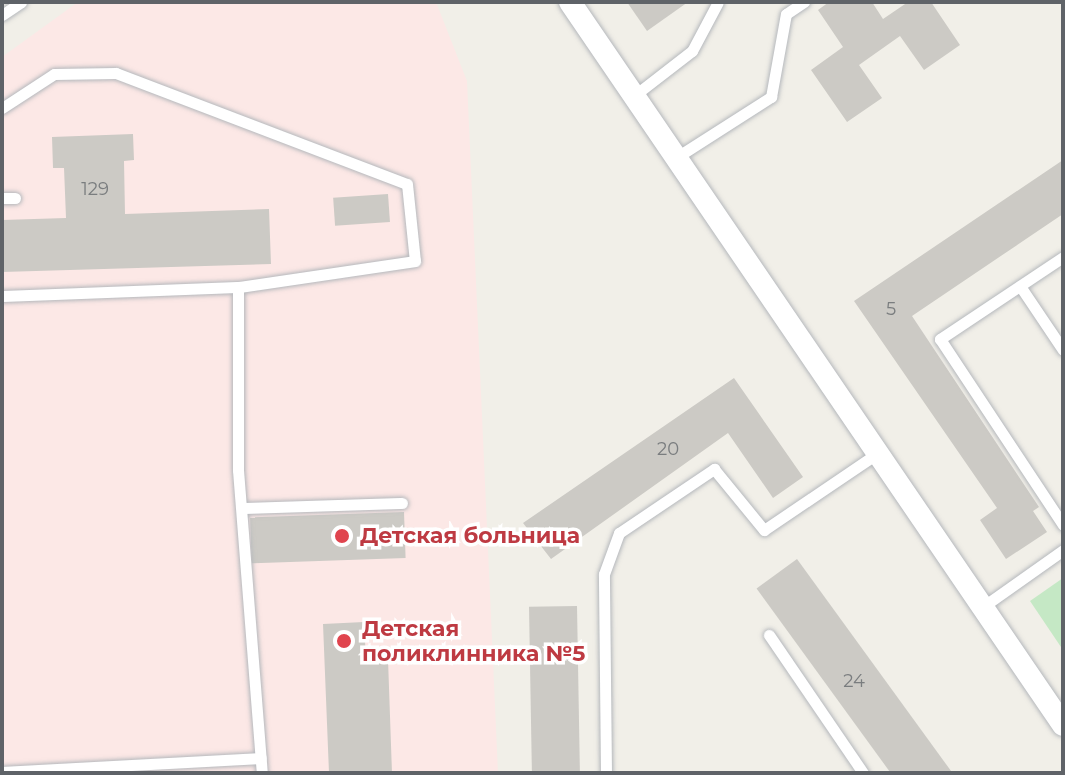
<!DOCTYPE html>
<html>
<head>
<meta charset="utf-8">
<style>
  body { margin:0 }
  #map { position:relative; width:1065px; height:775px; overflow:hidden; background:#f1efe8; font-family:Montserrat,sans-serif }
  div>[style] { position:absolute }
  .medical>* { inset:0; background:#fce8e6 }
  .green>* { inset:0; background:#c5e8c5 }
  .building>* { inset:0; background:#cccac5; transform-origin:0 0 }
  .roads { filter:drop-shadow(0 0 2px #b5b8bc) drop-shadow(0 0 2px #b5b8bc) }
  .lane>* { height:11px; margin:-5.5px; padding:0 5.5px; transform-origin:5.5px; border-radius:5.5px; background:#fff }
  .street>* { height:22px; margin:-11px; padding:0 11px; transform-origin:11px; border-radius:11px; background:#fff }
  .dots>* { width:22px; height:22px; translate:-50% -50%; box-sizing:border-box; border:4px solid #fff; border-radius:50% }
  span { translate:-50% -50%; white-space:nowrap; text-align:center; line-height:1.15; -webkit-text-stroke:7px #fff; paint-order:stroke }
  .number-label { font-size:18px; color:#7a7d7f }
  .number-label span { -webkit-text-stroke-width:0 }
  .health-label { font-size:22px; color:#be3a42; font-weight:700 }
  .left { translate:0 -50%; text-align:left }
  .frame { position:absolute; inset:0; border:4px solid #5f6368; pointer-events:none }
</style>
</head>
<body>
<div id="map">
  <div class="medical">
    <i style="clip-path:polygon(78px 2px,436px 2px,467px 81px,498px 773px,2px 773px,2px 57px)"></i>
  </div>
  <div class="green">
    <i style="clip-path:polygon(1063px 578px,1063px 650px,1030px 601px)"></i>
  </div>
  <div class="building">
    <i style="clip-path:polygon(627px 2px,688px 2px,647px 31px)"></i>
    <i style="clip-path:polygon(829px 2px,872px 2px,883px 19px,908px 2px,931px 2px,960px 45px,924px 70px,900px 36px,859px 65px,882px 98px,847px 122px,811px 70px,843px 47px,818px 10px)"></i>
    <i style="clip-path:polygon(133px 134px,134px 160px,124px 161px,125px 214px,269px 209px,271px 264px,2px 272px,2px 220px,66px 218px,64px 168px,53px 168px,52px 137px)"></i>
    <i style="clip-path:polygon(1063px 160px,1063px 214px,912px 316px,1039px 507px,1033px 511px,1047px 532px,1006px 559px,980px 520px,997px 508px,854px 301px)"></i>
    <i style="left:388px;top:194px;width:28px;height:55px;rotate:86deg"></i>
    <i style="clip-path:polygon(734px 378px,803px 477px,773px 498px,728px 433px,551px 559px,523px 523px)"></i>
    <i style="left:404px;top:512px;width:46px;height:154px;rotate:88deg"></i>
    <i style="left:797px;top:559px;width:264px;height:50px;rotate:54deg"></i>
    <i style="left:577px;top:606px;width:167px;height:48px;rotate:89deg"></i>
    <i style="clip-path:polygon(364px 622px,366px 660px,388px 659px,392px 773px,329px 773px,323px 624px)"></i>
  </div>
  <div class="roads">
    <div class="lane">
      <i style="left:2px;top:15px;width:23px;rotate:-34deg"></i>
      <i style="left:635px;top:95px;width:72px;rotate:-37.7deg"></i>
      <i style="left:692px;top:51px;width:55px;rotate:-62deg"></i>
      <i style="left:2px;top:108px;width:62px;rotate:-33.2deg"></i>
      <i style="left:54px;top:74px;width:62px;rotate:-0.9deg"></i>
      <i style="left:116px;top:73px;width:311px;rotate:20.9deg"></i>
      <i style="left:407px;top:184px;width:77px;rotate:84.1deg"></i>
      <i style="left:415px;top:261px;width:179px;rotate:171.6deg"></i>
      <i style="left:238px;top:287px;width:183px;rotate:90deg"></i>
      <i style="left:238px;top:470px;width:304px;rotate:85.5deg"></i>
      <i style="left:677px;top:157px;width:112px;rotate:-32.6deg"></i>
      <i style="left:771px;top:97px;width:84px;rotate:-79.8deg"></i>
      <i style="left:786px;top:14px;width:22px;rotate:-34deg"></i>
      <i style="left:2px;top:198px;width:13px"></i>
      <i style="left:1063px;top:257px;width:148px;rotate:146.3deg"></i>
      <i style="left:940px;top:339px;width:223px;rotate:56.5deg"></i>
      <i style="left:1020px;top:286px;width:77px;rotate:56.1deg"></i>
      <i style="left:2px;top:296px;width:236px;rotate:-2.2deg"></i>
      <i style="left:242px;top:508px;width:160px;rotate:-1.8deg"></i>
      <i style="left:984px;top:606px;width:97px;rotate:-35.3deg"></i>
      <i style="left:769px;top:635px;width:167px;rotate:55.7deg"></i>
      <i style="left:2px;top:772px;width:259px;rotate:-3.1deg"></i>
      <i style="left:606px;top:773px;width:199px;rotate:-90.6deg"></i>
      <i style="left:604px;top:574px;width:44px;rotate:-69.9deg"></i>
      <i style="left:619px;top:533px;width:115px;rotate:-34deg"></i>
      <i style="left:714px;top:469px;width:79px;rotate:50.7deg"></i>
      <i style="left:764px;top:530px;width:139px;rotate:-34.1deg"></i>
    </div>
    <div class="street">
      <i style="left:570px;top:2px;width:875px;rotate:55.71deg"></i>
    </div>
  </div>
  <div class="dots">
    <i style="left:342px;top:536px;background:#e0444e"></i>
    <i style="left:344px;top:641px;background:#e0444e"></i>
  </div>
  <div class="number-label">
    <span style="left:95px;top:189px">129</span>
    <span style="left:891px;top:309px">5</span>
    <span style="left:668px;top:449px">20</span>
    <span style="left:854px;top:681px">24</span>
  </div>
  <div class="health-label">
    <span class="left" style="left:360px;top:536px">Детская больница</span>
    <span class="left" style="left:362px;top:641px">Детская<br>поликлинника №5</span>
  </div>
  <div class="frame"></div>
</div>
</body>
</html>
